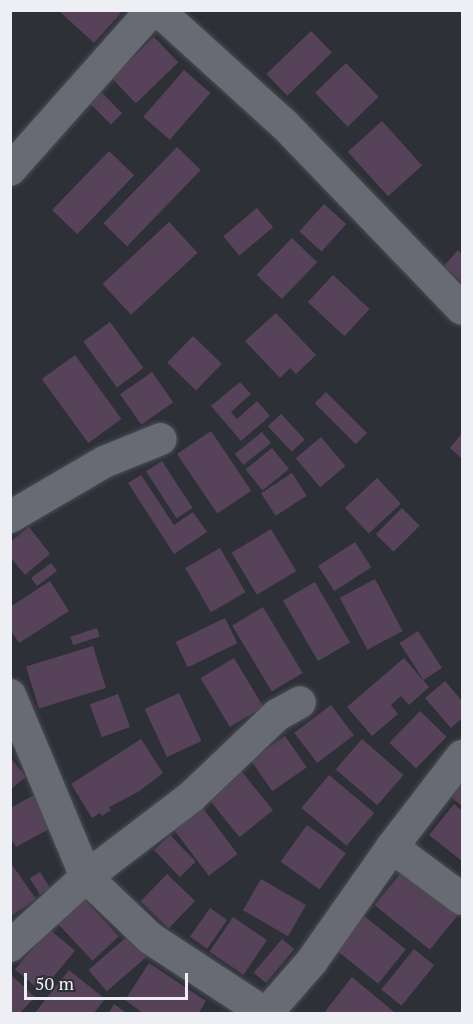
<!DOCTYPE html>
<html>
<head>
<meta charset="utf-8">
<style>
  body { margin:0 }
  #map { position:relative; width:473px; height:1024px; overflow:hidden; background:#2e3038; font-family:"PT Serif",serif }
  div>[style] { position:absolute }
  .building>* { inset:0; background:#564259; transform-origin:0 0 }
  .roads { filter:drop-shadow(0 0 2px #4a4c52) drop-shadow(0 0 2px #4a4c52) }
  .minor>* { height:32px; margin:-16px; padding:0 16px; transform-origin:16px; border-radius:16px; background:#696b74 }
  span { translate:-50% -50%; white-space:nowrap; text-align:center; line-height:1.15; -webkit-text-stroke:5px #2e3038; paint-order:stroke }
  .frame { position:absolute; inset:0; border:12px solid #edeff4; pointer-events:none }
  .scale { position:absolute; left:24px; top:973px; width:164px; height:27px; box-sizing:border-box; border:3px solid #edeff4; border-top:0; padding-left:8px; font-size:18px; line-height:21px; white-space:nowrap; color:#edeff4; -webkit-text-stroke:4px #2e3038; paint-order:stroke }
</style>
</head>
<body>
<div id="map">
  <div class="building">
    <i style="clip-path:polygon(58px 10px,117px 10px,121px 13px,94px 43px)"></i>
    <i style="left:311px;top:31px;width:30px;height:62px;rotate:46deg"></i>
    <i style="left:154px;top:37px;width:35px;height:59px;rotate:46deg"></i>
    <i style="left:346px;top:63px;width:47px;height:43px;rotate:46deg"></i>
    <i style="left:184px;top:70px;width:35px;height:62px;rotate:41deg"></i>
    <i style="left:101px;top:92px;width:30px;height:16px;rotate:45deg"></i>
    <i style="left:382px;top:121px;width:60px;height:46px;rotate:48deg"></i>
    <i style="left:177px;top:147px;width:33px;height:106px;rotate:44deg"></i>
    <i style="left:109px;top:151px;width:35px;height:82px;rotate:44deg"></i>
    <i style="left:324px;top:204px;width:30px;height:37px;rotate:42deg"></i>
    <i style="left:257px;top:208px;width:25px;height:44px;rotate:50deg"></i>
    <i style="left:169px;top:222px;width:42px;height:91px;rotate:47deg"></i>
    <i style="left:292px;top:238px;width:35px;height:51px;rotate:44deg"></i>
    <i style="clip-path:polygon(458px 250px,462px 255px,462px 283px,444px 266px)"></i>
    <i style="left:333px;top:275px;width:50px;height:37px;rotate:43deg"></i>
    <i style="clip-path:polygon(276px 313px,316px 355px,296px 374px,290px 368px,280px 378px,245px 341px)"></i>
    <i style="left:110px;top:322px;width:57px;height:33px;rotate:54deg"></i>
    <i style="left:193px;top:336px;width:40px;height:37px;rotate:44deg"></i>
    <i style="left:75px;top:355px;width:79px;height:41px;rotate:54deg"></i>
    <i style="left:152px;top:372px;width:37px;height:39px;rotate:55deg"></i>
    <i style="clip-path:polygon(240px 382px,251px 394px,231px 412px,237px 419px,257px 401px,270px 416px,241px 441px,211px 406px)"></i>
    <i style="left:326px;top:392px;width:58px;height:16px;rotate:45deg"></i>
    <i style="left:281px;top:414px;width:35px;height:18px;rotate:47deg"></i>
    <i style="left:211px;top:431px;width:72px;height:41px;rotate:56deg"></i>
    <i style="left:262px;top:432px;width:14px;height:35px;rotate:51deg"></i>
    <i style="clip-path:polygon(462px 433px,462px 459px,450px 448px)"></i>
    <i style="left:321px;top:437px;width:38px;height:33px;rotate:50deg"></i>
    <i style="left:272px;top:448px;width:27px;height:34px;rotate:51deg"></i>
    <i style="left:162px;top:461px;width:56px;height:19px;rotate:57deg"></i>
    <i style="left:292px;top:473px;width:27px;height:37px;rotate:57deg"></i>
    <i style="clip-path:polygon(141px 475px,174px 525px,193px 512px,207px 532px,174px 554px,128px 483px)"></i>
    <i style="left:377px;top:478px;width:35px;height:44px;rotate:47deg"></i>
    <i style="left:402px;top:508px;width:25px;height:37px;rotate:45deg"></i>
    <i style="clip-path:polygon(29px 527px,50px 554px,25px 575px,10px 557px,10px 542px)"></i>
    <i style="left:271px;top:529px;width:49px;height:46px;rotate:59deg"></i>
    <i style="left:355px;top:542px;width:30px;height:44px;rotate:57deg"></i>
    <i style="left:220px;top:548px;width:51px;height:40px;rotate:60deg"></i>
    <i style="left:51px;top:563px;width:10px;height:25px;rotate:53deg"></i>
    <i style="left:375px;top:579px;width:59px;height:40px;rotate:62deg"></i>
    <i style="clip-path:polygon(50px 581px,69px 611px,19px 643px,10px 629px,10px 607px)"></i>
    <i style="left:315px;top:582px;width:70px;height:37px;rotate:60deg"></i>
    <i style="left:263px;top:607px;width:77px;height:36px;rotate:59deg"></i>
    <i style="left:225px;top:618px;width:28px;height:55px;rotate:64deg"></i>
    <i style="left:97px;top:628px;width:9px;height:28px;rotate:72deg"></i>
    <i style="left:418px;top:631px;width:44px;height:22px;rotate:57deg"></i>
    <i style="left:93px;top:646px;width:44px;height:70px;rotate:73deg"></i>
    <i style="left:234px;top:658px;width:57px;height:39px;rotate:59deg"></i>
    <i style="clip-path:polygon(404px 658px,429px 687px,409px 705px,401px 696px,391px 705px,398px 714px,372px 736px,347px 707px)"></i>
    <i style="clip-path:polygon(445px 681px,462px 701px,462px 718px,451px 728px,425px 698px)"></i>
    <i style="left:179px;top:693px;width:53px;height:38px;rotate:65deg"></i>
    <i style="left:118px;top:694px;width:35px;height:30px;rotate:70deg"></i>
    <i style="left:331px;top:705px;width:38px;height:46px;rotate:53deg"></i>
    <i style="left:420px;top:711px;width:37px;height:44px;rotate:44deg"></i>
    <i style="left:285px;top:736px;width:38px;height:42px;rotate:55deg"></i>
    <i style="clip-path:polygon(141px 739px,163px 773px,138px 792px,109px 807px,111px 810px,102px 816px,100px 813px,92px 818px,71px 784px)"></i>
    <i style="left:362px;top:739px;width:55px;height:40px;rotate:41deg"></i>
    <i style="clip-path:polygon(10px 757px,26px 777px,10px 790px)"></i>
    <i style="left:234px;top:762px;width:62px;height:43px;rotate:51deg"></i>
    <i style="left:329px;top:775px;width:59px;height:43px;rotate:40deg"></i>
    <i style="clip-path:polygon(462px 781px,462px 806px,450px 796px)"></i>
    <i style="clip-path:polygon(34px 795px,51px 828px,16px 847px,10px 837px,10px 808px)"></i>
    <i style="left:196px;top:799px;width:69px;height:36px;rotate:53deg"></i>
    <i style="clip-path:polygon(454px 804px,462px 811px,462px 861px,429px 835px)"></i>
    <i style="left:307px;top:825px;width:48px;height:45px;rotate:36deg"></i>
    <i style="left:170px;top:835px;width:37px;height:22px;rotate:46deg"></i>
    <i style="clip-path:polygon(10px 862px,36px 899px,10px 917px)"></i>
    <i style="left:403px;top:870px;width:71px;height:45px;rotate:39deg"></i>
    <i style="left:40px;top:872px;width:19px;height:12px;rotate:58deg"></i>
    <i style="left:167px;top:874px;width:39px;height:38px;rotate:44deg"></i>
    <i style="left:261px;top:879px;width:52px;height:36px;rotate:30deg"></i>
    <i style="left:84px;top:899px;width:51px;height:36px;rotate:47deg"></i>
    <i style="left:210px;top:908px;width:21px;height:35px;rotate:35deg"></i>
    <i style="left:363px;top:915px;width:55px;height:44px;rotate:39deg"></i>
    <i style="left:233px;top:917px;width:41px;height:42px;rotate:34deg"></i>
    <i style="left:49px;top:929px;width:34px;height:53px;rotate:40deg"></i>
    <i style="left:130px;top:934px;width:28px;height:55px;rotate:49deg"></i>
    <i style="left:282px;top:939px;width:16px;height:44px;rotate:40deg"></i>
    <i style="left:414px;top:949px;width:26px;height:52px;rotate:39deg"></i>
    <i style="clip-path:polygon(149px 963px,206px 1001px,198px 1014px,144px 1014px,125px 1000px)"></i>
    <i style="clip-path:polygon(69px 970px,105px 999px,93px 1014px,34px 1014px)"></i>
    <i style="clip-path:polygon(10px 974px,35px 997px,19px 1014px,10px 1013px)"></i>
    <i style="clip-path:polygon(352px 977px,394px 1012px,393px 1014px,323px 1014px)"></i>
    <i style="clip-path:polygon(114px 1004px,128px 1014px,108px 1014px)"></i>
  </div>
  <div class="roads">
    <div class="minor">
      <i style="left:158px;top:10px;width:171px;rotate:42.2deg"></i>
      <i style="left:285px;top:125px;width:255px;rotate:46.1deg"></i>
      <i style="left:10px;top:170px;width:214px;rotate:-48.4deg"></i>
      <i style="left:10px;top:517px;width:109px;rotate:-30.3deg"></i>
      <i style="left:104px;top:462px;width:61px;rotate:-22deg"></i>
      <i style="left:10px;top:695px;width:197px;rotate:67.3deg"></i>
      <i style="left:86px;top:877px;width:88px;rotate:43.6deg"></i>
      <i style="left:150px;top:938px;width:139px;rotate:33.2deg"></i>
      <i style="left:392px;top:847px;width:87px;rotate:36.6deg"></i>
      <i style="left:10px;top:946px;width:103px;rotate:-42.2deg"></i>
      <i style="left:86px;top:877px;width:132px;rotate:-37.3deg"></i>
      <i style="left:191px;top:797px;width:119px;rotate:-43.6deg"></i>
      <i style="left:277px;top:715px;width:26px;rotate:-29deg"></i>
      <i style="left:266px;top:1014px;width:70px;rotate:-49deg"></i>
      <i style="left:312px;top:961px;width:139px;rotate:-54.9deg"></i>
      <i style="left:392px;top:847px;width:115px;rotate:-52.4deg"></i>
    </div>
  </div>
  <div class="frame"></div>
  <div class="scale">50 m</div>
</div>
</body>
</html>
